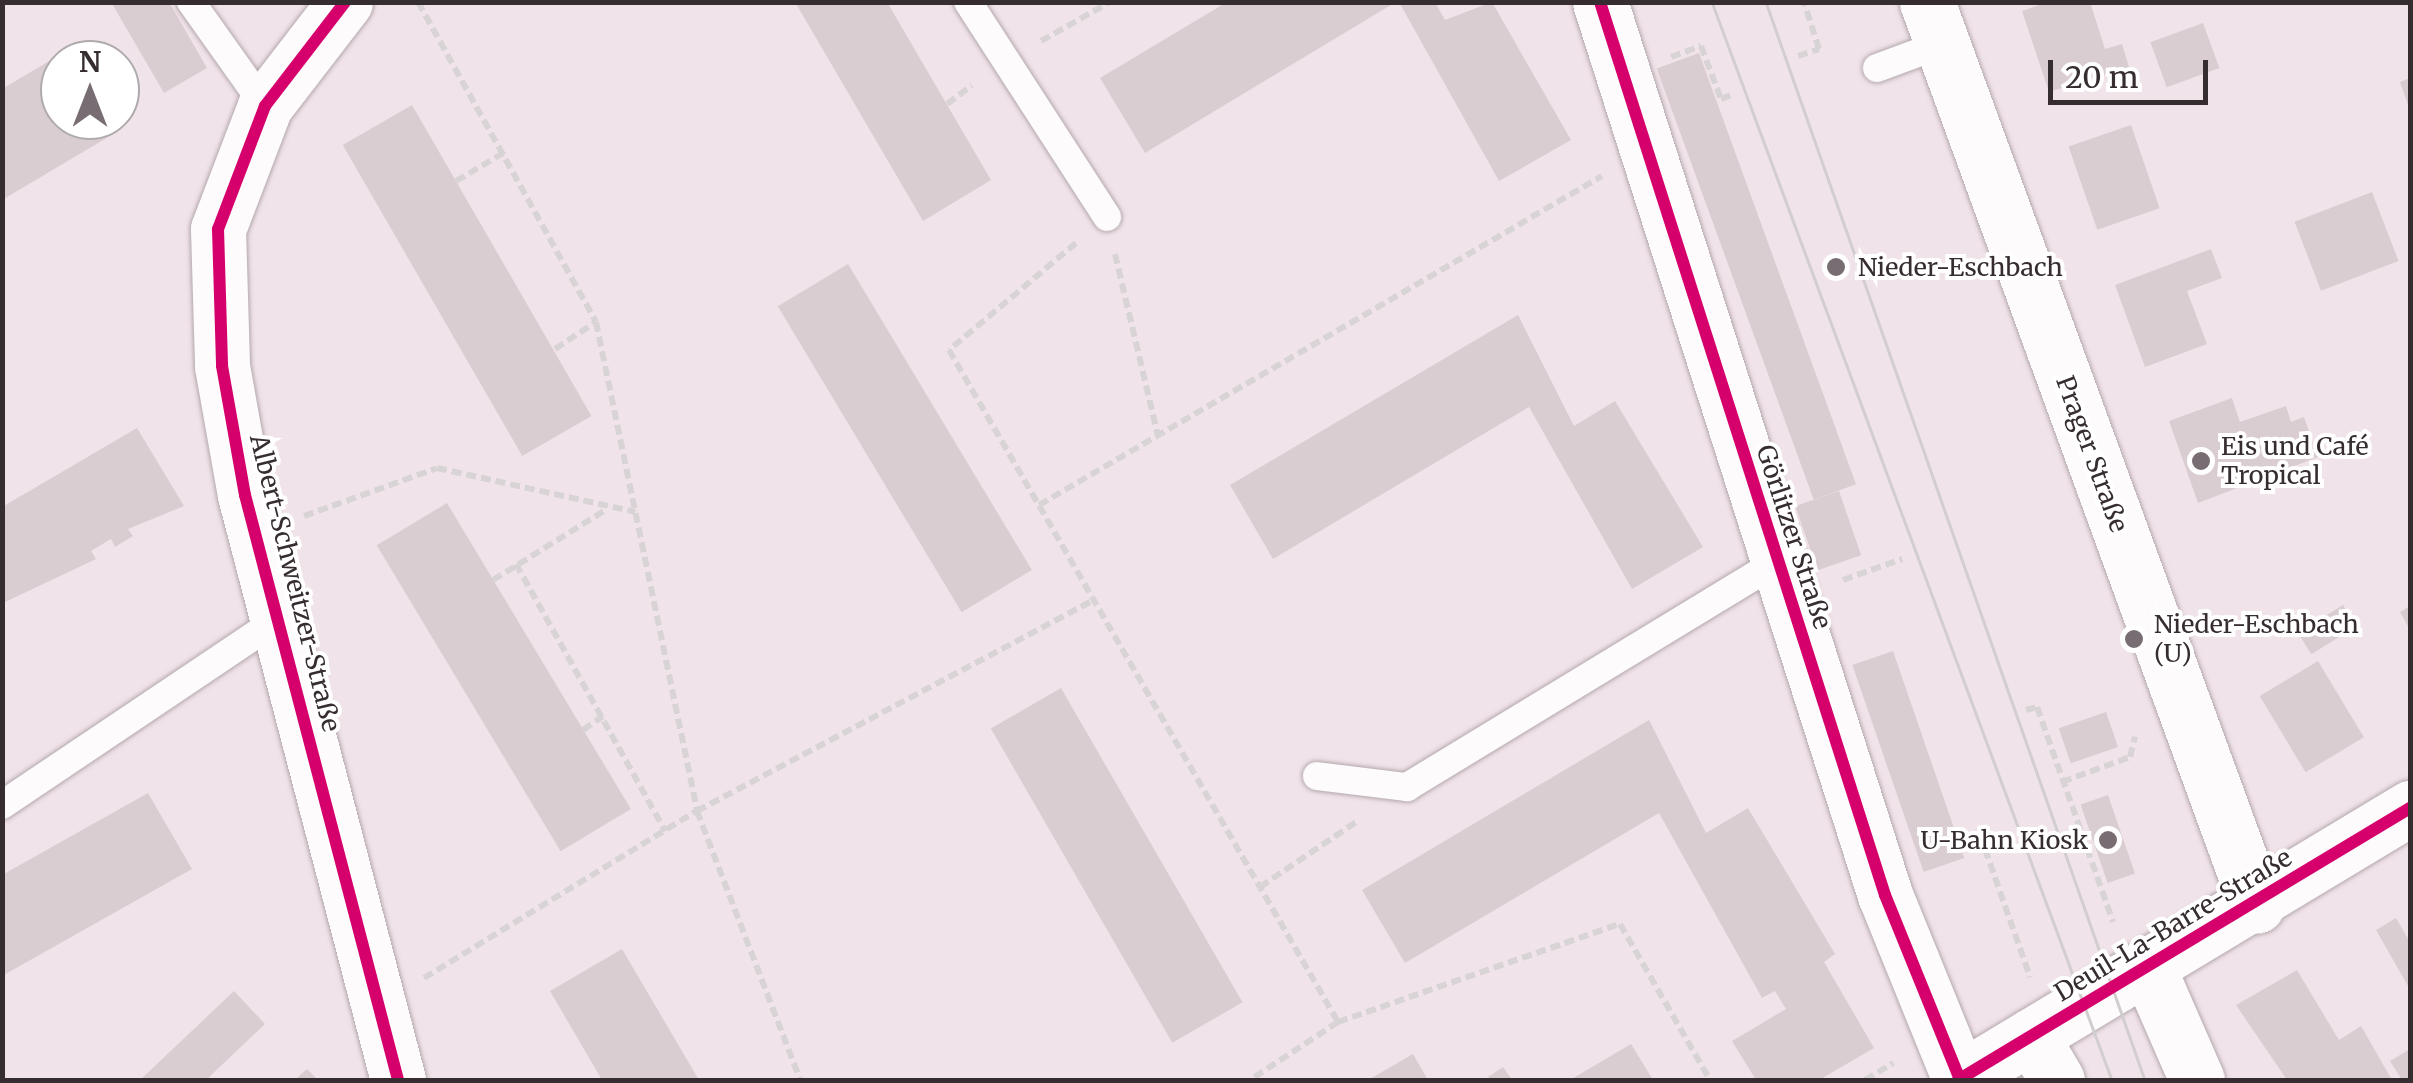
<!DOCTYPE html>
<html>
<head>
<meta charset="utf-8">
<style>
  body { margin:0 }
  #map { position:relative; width:2413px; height:1083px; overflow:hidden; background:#f1e3ea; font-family:Merriweather,serif }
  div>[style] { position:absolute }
  .building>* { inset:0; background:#dacdd1; transform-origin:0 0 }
  .path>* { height:6px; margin-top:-3px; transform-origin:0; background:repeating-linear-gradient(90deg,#d8d4d6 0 10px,transparent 0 15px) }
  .roads { filter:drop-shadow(0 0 2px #b3a8ad) drop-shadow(0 0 2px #b3a8ad) }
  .lane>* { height:28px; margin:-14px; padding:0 14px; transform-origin:14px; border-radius:14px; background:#fdfbfc }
  .street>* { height:55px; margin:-27.5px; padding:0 27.5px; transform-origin:27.5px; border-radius:27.5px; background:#fdfbfc }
  .secondary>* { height:55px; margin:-27.5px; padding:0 27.5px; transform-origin:27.5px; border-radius:27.5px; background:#fdfbfc }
  .tram>* { height:2.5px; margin:-1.25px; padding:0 1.25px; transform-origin:1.25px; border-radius:1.25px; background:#d2ced0 }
  .cycleway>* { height:12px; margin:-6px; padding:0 6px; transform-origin:6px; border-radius:6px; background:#d6006c }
  .dots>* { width:28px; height:28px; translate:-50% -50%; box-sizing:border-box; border:5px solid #fff; border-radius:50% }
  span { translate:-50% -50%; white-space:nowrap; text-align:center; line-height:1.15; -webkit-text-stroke:8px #fff; paint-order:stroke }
  .poi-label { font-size:25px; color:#362d31 }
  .left { translate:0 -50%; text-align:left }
  .right { translate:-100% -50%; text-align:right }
  .street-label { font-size:25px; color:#362d31 }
  .frame { position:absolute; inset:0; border:5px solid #362d31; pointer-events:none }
  .north { position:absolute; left:40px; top:40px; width:100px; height:100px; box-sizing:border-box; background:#fff; border:2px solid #afabad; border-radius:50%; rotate:0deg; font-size:28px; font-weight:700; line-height:40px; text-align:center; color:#362d31 }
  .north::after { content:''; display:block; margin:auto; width:35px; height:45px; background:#776d72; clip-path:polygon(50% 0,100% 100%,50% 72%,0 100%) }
  .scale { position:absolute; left:2048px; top:60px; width:160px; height:45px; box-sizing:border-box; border:5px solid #362d31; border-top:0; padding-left:12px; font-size:30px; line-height:35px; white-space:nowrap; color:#362d31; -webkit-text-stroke:8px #fff; paint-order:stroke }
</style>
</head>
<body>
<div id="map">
  <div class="building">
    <i style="clip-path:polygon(111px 2px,169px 2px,207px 68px,164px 93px)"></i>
    <i style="clip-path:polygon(795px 2px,887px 2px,991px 180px,923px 221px)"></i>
    <i style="clip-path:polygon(1227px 2px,1396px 2px,1145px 153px,1100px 78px)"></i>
    <i style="clip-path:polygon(1399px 2px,1435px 2px,1445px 20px,1492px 2px,1571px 140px,1499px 181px)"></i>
    <i style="clip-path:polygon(2047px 2px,2090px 2px,2105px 49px,2122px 44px,2129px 67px,2049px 92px,2022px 11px)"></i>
    <i style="left:2203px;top:23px;width:48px;height:56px;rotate:70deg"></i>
    <i style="clip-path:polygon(66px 51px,60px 120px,107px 120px,115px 133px,2px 200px,2px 89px)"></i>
    <i style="left:1699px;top:53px;width:459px;height:45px;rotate:70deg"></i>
    <i style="clip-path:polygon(2410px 78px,2410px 111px,2400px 82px)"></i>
    <i style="left:412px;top:105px;width:359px;height:80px;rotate:60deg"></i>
    <i style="left:2131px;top:125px;width:88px;height:66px;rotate:71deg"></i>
    <i style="left:2372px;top:192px;width:74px;height:83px;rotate:69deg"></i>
    <i style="clip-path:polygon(2211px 249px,2222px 278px,2187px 291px,2207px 344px,2145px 367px,2115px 285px)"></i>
    <i style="left:848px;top:264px;width:357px;height:82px;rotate:59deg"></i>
    <i style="clip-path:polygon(1518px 315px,1574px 426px,1615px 401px,1703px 547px,1632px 589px,1529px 407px,1273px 559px,1230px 485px)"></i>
    <i style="clip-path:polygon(2232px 398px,2240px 422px,2286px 406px,2291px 422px,2304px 417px,2318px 457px,2198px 503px,2169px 421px)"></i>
    <i style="clip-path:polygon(137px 428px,184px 506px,128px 529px,133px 536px,115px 547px,111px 539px,91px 551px,96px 559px,3px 603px,2px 613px,2px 507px)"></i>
    <i style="left:1839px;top:491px;width:68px;height:46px;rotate:71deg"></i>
    <i style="left:447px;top:503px;width:357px;height:82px;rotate:59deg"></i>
    <i style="left:2343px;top:605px;width:25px;height:53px;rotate:58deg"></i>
    <i style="clip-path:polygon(2410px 606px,2410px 630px,2400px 612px)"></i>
    <i style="left:1893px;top:651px;width:219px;height:43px;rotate:71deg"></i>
    <i style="left:2318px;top:661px;width:89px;height:68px;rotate:59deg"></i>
    <i style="left:1061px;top:688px;width:363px;height:81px;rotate:60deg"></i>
    <i style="left:2106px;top:712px;width:37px;height:50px;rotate:71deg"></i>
    <i style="clip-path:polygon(1649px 720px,1706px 833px,1748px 808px,1835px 954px,1824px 962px,1874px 1048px,1819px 1080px,1756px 1080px,1732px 1041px,1786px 1009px,1775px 991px,1762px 998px,1659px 813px,1405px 963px,1362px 890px)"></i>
    <i style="clip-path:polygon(148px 793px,192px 869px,2px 976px,2px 875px)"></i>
    <i style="left:2108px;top:795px;width:83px;height:29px;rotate:71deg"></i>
    <i style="clip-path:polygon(2396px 918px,2410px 942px,2408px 986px,2376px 930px)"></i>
    <i style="clip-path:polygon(622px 949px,699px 1080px,602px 1080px,550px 991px)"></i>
    <i style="clip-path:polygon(2297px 970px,2339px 1040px,2361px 1026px,2392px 1080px,2287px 1080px,2236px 1005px)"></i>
    <i style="clip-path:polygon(234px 991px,265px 1024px,206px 1080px,140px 1080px)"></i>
    <i style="clip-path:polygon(1631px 1044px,1653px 1080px,1570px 1080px)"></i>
    <i style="clip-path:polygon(2410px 1049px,2410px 1080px,2402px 1080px,2390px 1061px)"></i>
    <i style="clip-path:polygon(1413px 1054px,1428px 1080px,1368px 1080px)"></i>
    <i style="clip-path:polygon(1503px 1067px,1512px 1080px,1491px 1080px,1488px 1077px)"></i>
    <i style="clip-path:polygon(307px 1069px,318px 1080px,295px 1080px)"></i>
  </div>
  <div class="path">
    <i style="left:418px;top:2px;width:366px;rotate:60.9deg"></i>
    <i style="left:596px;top:322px;width:499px;rotate:78.3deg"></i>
    <i style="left:697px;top:811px;width:288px;rotate:69deg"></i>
    <i style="left:1041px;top:41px;width:79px;rotate:-29.5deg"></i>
    <i style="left:1798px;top:56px;width:22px;rotate:-18deg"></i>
    <i style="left:1819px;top:49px;width:49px;rotate:-107.7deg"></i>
    <i style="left:1671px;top:57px;width:32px;rotate:-20deg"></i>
    <i style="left:1701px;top:46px;width:57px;rotate:69.3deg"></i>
    <i style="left:1721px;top:99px;width:11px;rotate:-22deg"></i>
    <i style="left:947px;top:104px;width:31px;rotate:-37deg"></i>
    <i style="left:456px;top:181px;width:57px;rotate:-30.6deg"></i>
    <i style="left:1076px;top:243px;width:166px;rotate:139.9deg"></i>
    <i style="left:949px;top:350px;width:776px;rotate:59.93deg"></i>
    <i style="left:1338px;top:1022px;width:105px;rotate:146.6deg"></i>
    <i style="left:1115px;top:254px;width:187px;rotate:76.7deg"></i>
    <i style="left:555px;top:349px;width:49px;rotate:-33.4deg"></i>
    <i style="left:1039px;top:505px;width:652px;rotate:-30.3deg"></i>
    <i style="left:304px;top:516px;width:141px;rotate:-19.8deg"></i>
    <i style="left:437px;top:468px;width:203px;rotate:12.5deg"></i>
    <i style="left:516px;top:564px;width:306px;rotate:60.8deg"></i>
    <i style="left:493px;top:580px;width:134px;rotate:-31.9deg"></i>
    <i style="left:1843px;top:580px;width:63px;rotate:-19.6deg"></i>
    <i style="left:2026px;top:710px;width:11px;rotate:-15deg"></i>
    <i style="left:2037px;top:707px;width:228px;rotate:70.5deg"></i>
    <i style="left:583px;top:730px;width:24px;rotate:-35deg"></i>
    <i style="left:2062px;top:782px;width:72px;rotate:-20.2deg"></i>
    <i style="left:2130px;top:757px;width:21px;rotate:-76deg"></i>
    <i style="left:2006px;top:841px;width:22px;rotate:159deg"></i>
    <i style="left:1985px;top:849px;width:136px;rotate:70.6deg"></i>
    <i style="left:1260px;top:887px;width:116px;rotate:-34.1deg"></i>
    <i style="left:424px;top:978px;width:320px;rotate:-31.5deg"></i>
    <i style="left:697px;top:811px;width:450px;rotate:-28deg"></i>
    <i style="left:1338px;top:1022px;width:299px;rotate:-19.2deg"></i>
    <i style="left:1620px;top:924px;width:180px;rotate:60deg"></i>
    <i style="left:1865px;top:1080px;width:33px;rotate:-31deg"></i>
  </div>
  <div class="roads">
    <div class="lane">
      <i style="left:191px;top:2px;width:128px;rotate:54.6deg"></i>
      <i style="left:968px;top:2px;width:256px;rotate:57.1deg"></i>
      <i style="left:1877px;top:68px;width:69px;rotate:-20.3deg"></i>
      <i style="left:1317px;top:776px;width:91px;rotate:7deg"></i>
      <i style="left:1407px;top:787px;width:434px;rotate:-31.3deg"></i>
      <i style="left:2px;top:805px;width:335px;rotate:-33.9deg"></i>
    </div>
    <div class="street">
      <i style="left:345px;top:2px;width:131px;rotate:127.6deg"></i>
      <i style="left:265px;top:106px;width:132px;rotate:110.9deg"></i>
      <i style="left:218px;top:229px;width:137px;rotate:88.3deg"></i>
      <i style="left:222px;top:366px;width:131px;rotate:79.9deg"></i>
      <i style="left:245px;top:495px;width:605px;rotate:75.34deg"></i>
      <i style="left:1600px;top:2px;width:937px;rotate:72.3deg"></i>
      <i style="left:1885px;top:895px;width:200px;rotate:67.9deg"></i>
      <i style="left:1927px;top:2px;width:962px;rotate:69.95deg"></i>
      <i style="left:2149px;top:970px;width:120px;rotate:66.4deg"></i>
      <i style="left:2031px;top:1036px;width:51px;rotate:59.4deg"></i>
    </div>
    <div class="secondary">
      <i style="left:1958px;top:1080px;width:528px;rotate:-31.04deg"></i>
    </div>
  </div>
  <div class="tram">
    <i style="left:1712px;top:2px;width:1150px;rotate:69.64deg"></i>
    <i style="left:1766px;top:2px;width:1143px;rotate:70.63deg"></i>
  </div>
  <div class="cycleway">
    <i style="left:345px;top:2px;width:131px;rotate:127.6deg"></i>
    <i style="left:265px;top:106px;width:132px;rotate:110.9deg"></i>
    <i style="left:218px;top:229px;width:137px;rotate:88.3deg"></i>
    <i style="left:222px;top:366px;width:131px;rotate:79.9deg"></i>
    <i style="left:245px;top:495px;width:605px;rotate:75.34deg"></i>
    <i style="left:1600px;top:2px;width:937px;rotate:72.3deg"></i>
    <i style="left:1885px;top:895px;width:200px;rotate:67.9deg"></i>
    <i style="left:1958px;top:1080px;width:528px;rotate:-31.04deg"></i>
  </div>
  <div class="dots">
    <i style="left:1836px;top:267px;background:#776d72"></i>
    <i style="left:2201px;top:461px;background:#776d72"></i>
    <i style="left:2134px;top:639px;background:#776d72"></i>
    <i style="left:2108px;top:840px;background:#776d72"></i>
  </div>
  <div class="poi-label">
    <span class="left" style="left:1858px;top:267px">Nieder-Eschbach</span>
    <span class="left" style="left:2221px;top:461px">Eis und Café<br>Tropical</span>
    <span class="left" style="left:2154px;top:639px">Nieder-Eschbach<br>(U)</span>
    <span class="right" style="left:2088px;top:840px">U-Bahn Kiosk</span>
  </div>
  <div class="street-label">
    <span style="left:2092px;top:454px;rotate:70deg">Prager Straße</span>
    <span style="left:1794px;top:537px;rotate:72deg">Görlitzer Straße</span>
    <span style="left:295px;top:583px;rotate:76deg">Albert-Schweitzer-Straße</span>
    <span style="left:2173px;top:925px;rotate:-31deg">Deuil-La-Barre-Straße</span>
  </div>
  <div class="frame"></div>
  <div class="north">N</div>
  <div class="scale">20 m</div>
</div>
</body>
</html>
